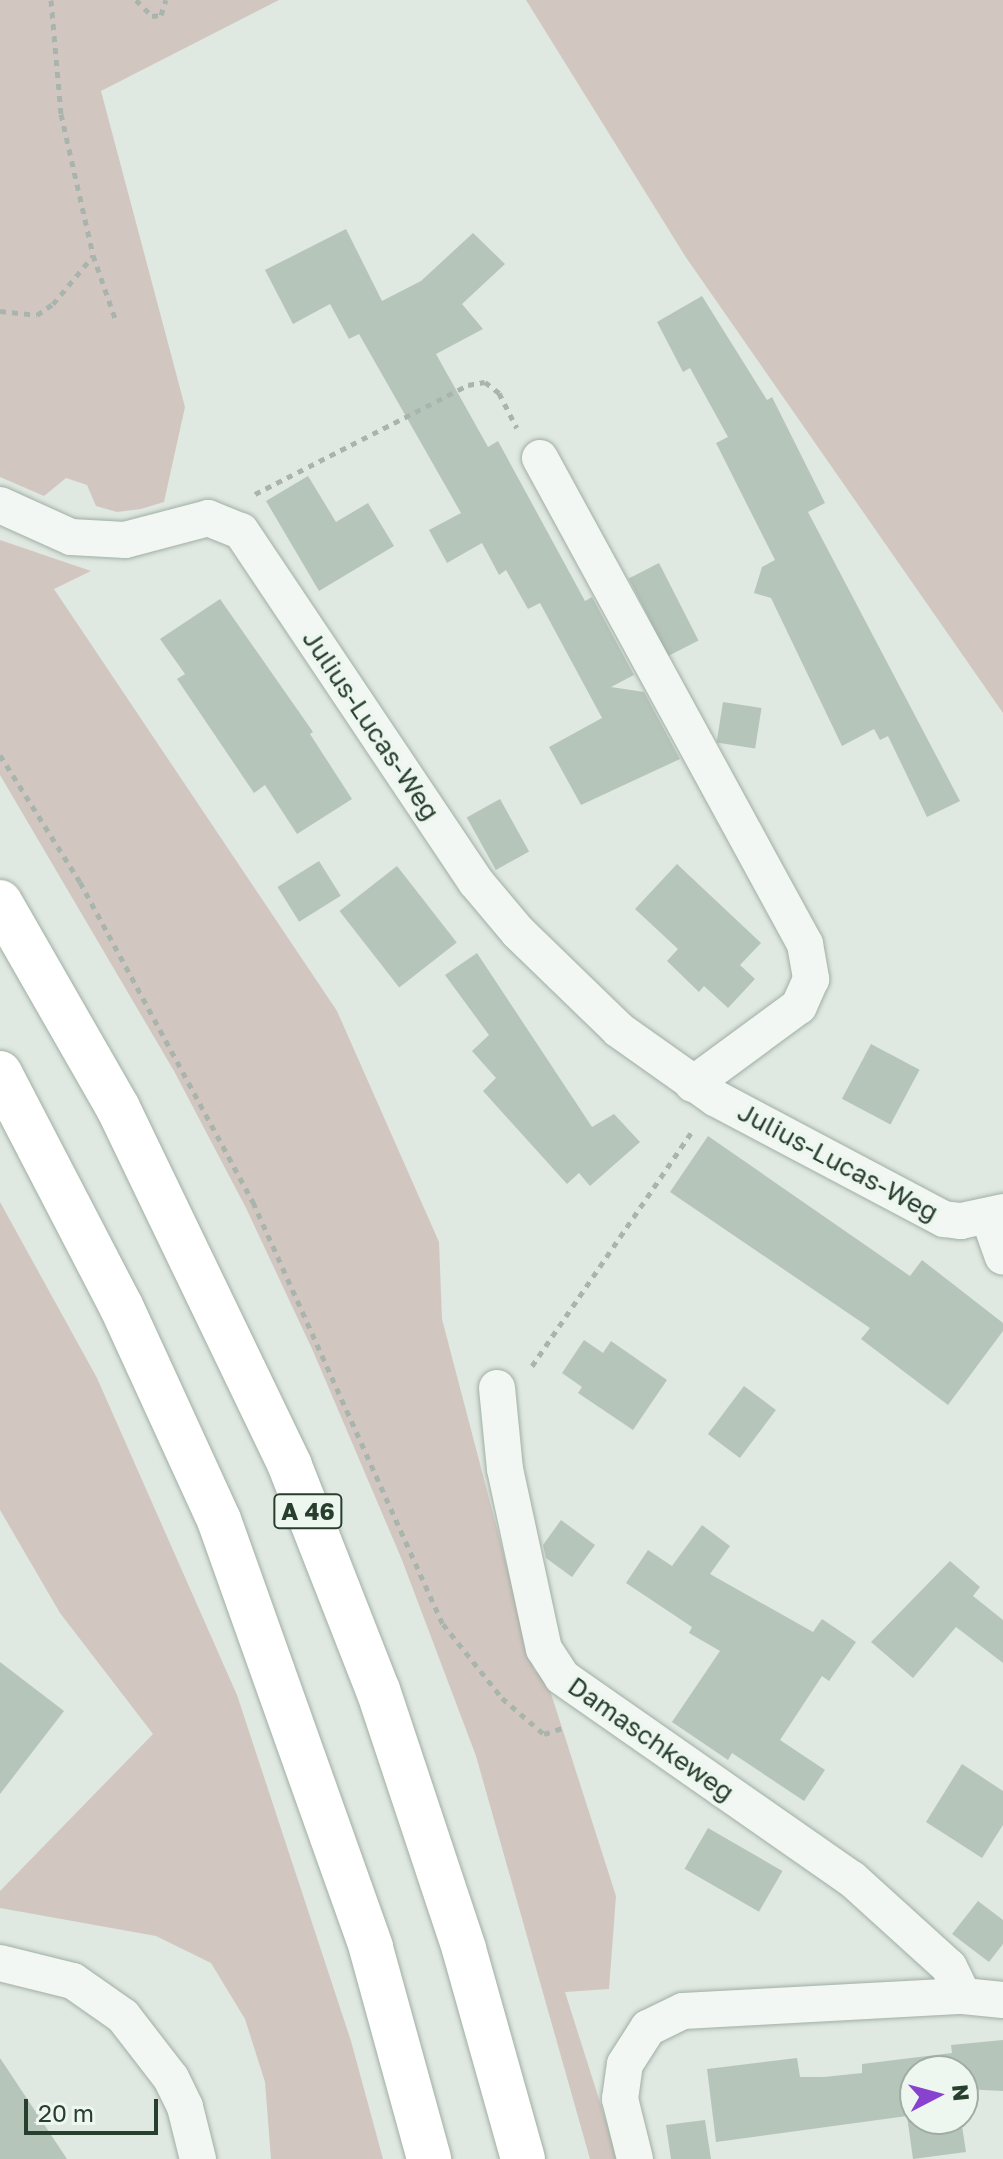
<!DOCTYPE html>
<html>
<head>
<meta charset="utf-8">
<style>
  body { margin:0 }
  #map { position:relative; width:1003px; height:2159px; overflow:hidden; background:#dfe8e1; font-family:"Golos Text",sans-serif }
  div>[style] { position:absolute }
  .green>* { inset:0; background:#d2c7c0 }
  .building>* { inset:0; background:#b6c5ba; transform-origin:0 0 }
  .path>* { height:5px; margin-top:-2.5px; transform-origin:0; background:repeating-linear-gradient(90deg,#a9b5ac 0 6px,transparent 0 12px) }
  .roads { filter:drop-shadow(0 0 2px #a1afa4) drop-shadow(0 0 2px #a1afa4) }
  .street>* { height:36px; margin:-18px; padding:0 18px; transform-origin:18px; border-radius:18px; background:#f2f7f3 }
  .highway>* { height:44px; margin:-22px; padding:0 22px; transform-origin:22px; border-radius:22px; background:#fff }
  span { translate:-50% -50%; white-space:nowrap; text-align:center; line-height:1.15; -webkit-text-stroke:8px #eef6f0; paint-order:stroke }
  .shield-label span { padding:2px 6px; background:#eef6f0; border:2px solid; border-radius:6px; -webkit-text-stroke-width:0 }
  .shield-label { font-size:24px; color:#283f2e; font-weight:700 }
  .street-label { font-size:26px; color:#283f2e }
  .north { position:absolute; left:899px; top:2055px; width:80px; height:80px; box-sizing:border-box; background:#eef6f0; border:2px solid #9fada2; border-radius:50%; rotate:84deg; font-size:22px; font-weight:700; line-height:32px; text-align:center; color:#283f2e }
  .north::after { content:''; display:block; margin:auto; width:28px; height:36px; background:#8842cf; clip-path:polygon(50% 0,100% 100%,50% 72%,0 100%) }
  .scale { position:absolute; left:24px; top:2099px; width:134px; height:36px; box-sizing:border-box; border:4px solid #283f2e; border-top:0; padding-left:10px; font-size:24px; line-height:28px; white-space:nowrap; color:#283f2e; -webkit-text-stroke:6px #eef6f0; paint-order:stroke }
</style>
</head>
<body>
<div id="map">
  <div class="green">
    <i style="clip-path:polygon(0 0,279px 0,101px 91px,185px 407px,164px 502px,141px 509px,117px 512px,96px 506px,87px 485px,66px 478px,44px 496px,0 477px)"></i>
    <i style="clip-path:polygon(526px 0,1003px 0,1003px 713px,685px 256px)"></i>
    <i style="clip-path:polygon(0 540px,91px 571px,54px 589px,337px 1011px,439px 1242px,442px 1319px,534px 1670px,547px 1681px,616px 1896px,609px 1989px,565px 1992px,618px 2159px,590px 2159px,476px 1756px,402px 1560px,313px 1351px,246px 1208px,174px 1071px,0 775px)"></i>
    <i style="clip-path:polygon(0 1202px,97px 1378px,237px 1695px,351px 2041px,383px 2159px,271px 2159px,265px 2082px,245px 2019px,211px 1963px,156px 1936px,0 1908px,0 1891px,153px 1734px,60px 1613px,0 1510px)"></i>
  </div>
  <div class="building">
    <i style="clip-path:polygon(346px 229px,382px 301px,421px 281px,473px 233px,505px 264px,462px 304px,483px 329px,436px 354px,488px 447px,498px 441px,585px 601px,592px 597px,634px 675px,611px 687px,644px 692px,680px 759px,581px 805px,549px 747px,602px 718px,540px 603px,528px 609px,506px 570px,499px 575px,482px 543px,447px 563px,429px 530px,461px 513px,359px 334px,349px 339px,330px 304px,293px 324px,265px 270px)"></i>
    <i style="clip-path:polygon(702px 296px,767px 400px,772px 397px,825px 503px,808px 512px,960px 801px,927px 817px,888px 736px,880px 740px,874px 729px,842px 746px,771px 598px,754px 593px,762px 567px,775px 560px,716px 443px,728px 437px,690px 368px,683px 372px,657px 322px)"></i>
    <i style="clip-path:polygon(308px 476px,336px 522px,368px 503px,394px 546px,319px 591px,266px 501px)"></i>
    <i style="left:659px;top:563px;width:87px;height:34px;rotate:63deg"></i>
    <i style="clip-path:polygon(220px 599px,313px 732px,310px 734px,352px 799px,297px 834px,265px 785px,254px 793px,177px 679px,185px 674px,160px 639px)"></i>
    <i style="left:723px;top:702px;width:39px;height:41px;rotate:9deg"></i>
    <i style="left:500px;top:799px;width:60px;height:38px;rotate:61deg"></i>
    <i style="left:319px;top:861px;width:41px;height:49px;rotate:58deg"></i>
    <i style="clip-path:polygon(677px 864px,761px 943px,740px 965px,755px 979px,728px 1008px,704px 986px,699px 992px,667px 961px,678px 949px,635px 909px)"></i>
    <i style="left:397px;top:866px;width:97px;height:73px;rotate:52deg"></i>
    <i style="clip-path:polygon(477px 953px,592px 1127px,614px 1114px,640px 1142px,590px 1186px,579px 1173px,567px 1184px,483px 1091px,496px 1078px,472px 1051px,489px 1035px,445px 975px)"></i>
    <i style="left:871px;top:1044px;width:55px;height:62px;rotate:28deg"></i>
    <i style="clip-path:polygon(708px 1136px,910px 1276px,922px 1260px,1003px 1323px,1003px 1331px,948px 1405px,861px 1339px,870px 1328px,670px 1192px)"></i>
    <i style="clip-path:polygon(584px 1340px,603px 1353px,611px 1341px,667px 1380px,633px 1430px,578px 1393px,582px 1387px,562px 1373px)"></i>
    <i style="left:744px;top:1386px;width:40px;height:60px;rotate:37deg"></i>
    <i style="clip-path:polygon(561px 1520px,595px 1545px,572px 1577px,546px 1558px,543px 1545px)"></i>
    <i style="clip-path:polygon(702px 1525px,730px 1546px,710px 1574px,813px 1632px,822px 1619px,856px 1642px,829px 1681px,822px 1676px,780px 1740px,825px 1770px,804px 1801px,732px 1753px,728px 1760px,672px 1722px,720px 1651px,689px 1633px,692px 1627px,626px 1583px,648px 1550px,672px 1566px)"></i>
    <i style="clip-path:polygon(950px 1561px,980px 1587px,973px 1596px,1003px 1620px,1003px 1663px,956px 1627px,913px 1678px,871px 1642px)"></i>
    <i style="clip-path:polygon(0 1662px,64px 1711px,0 1794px)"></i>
    <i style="clip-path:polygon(962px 1764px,1003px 1791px,1003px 1825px,982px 1858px,926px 1822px)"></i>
    <i style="left:708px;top:1828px;width:86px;height:47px;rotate:30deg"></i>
    <i style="clip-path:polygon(978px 1901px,1003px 1920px,1003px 1944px,989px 1962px,952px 1934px)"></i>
    <i style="clip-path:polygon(1003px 2040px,1003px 2091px,963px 2089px,963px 2071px,915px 2071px,915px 2119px,961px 2119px,966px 2152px,913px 2159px,907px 2116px,716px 2142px,707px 2069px,797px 2058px,800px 2077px,824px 2077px,862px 2073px,862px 2064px,952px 2053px,951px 2045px)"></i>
    <i style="clip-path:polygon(0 2058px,67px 2159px,0 2159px)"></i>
    <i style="clip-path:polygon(705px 2120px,711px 2159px,671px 2159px,666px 2125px)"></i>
  </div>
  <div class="path">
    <i style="left:51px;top:0;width:114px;rotate:85deg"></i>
    <i style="left:61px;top:114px;width:145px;rotate:77.2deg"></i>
    <i style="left:93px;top:255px;width:67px;rotate:70.8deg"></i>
    <i style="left:136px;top:0;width:23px;rotate:45deg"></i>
    <i style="left:152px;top:16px;width:9px;rotate:-6deg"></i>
    <i style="left:161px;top:15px;width:16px;rotate:-72deg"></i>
    <i style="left:0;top:311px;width:37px;rotate:6deg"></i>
    <i style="left:37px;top:315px;width:19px;rotate:-35deg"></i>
    <i style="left:53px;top:304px;width:62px;rotate:-50.2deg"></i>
    <i style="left:255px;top:494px;width:239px;rotate:-27.1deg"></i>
    <i style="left:468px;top:385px;width:17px;rotate:-10deg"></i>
    <i style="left:485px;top:382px;width:18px;rotate:38deg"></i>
    <i style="left:499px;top:393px;width:39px;rotate:63deg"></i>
    <i style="left:0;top:755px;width:150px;rotate:57.8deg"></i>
    <i style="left:80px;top:882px;width:364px;rotate:61.6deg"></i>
    <i style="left:253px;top:1202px;width:463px;rotate:65.8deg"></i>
    <i style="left:443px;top:1624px;width:95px;rotate:51.4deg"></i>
    <i style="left:502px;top:1698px;width:55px;rotate:40.6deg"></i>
    <i style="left:544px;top:1734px;width:22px;rotate:-18deg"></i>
    <i style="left:532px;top:1366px;width:286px;rotate:-55.7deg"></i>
  </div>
  <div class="roads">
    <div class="street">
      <i style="left:540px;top:458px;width:554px;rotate:61.4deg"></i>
      <i style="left:805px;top:944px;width:36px;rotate:80deg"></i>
      <i style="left:811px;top:979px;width:30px;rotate:114deg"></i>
      <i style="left:799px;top:1006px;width:132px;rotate:143.7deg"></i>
      <i style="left:0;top:505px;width:78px;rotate:24.3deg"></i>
      <i style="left:71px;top:537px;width:54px;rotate:3.2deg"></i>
      <i style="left:125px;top:540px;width:86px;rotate:-14.8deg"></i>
      <i style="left:208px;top:518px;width:35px;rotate:22deg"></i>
      <i style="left:241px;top:531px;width:422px;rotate:56.2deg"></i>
      <i style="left:476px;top:882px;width:65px;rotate:50deg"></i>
      <i style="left:518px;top:932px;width:141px;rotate:44.1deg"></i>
      <i style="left:619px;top:1030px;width:118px;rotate:35.3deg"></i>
      <i style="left:715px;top:1098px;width:259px;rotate:27.9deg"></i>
      <i style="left:944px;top:1219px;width:17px;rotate:7deg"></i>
      <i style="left:961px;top:1221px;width:43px;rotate:-12.1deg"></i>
      <i style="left:989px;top:1218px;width:41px;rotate:70.3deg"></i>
      <i style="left:497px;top:1388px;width:81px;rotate:84.4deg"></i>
      <i style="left:505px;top:1469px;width:184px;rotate:77.8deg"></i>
      <i style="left:544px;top:1649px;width:33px;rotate:57deg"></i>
      <i style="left:562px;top:1677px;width:353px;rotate:34.9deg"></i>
      <i style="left:852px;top:1879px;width:131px;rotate:42.2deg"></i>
      <i style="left:949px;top:1967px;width:32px;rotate:64deg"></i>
      <i style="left:0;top:1963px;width:75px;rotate:13.9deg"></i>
      <i style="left:73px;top:1981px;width:61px;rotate:35deg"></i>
      <i style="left:123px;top:2016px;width:78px;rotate:52.3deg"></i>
      <i style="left:171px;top:2078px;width:32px;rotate:64deg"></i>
      <i style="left:185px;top:2107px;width:54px;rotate:76deg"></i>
      <i style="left:635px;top:2159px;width:62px;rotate:-104deg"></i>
      <i style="left:620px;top:2099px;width:35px;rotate:-82deg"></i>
      <i style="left:625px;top:2064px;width:43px;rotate:-57.4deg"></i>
      <i style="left:648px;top:2028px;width:39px;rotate:-26deg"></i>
      <i style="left:683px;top:2011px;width:280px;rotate:-3.1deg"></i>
      <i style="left:963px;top:1996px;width:40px;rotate:5.7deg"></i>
    </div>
    <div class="highway">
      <i style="left:0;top:902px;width:237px;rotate:60.2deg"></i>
      <i style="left:118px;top:1108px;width:397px;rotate:64.3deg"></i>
      <i style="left:290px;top:1466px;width:241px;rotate:68.6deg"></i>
      <i style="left:378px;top:1690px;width:273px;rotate:71.6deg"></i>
      <i style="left:464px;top:1949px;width:218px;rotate:74.3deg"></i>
      <i style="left:0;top:1073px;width:263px;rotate:62.6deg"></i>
      <i style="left:121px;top:1306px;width:235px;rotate:65.4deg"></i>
      <i style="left:219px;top:1520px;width:454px;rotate:70.4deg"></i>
      <i style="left:371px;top:1948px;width:219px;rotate:74.6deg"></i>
    </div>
  </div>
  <div class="shield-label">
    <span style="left:308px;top:1511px">A 46</span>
  </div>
  <div class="street-label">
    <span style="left:371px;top:725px;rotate:56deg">Julius-Lucas-Weg</span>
    <span style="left:838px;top:1162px;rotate:28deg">Julius-Lucas-Weg</span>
    <span style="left:651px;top:1739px;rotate:35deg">Damaschkeweg</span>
  </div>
  <div class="north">N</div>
  <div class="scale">20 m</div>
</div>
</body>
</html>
